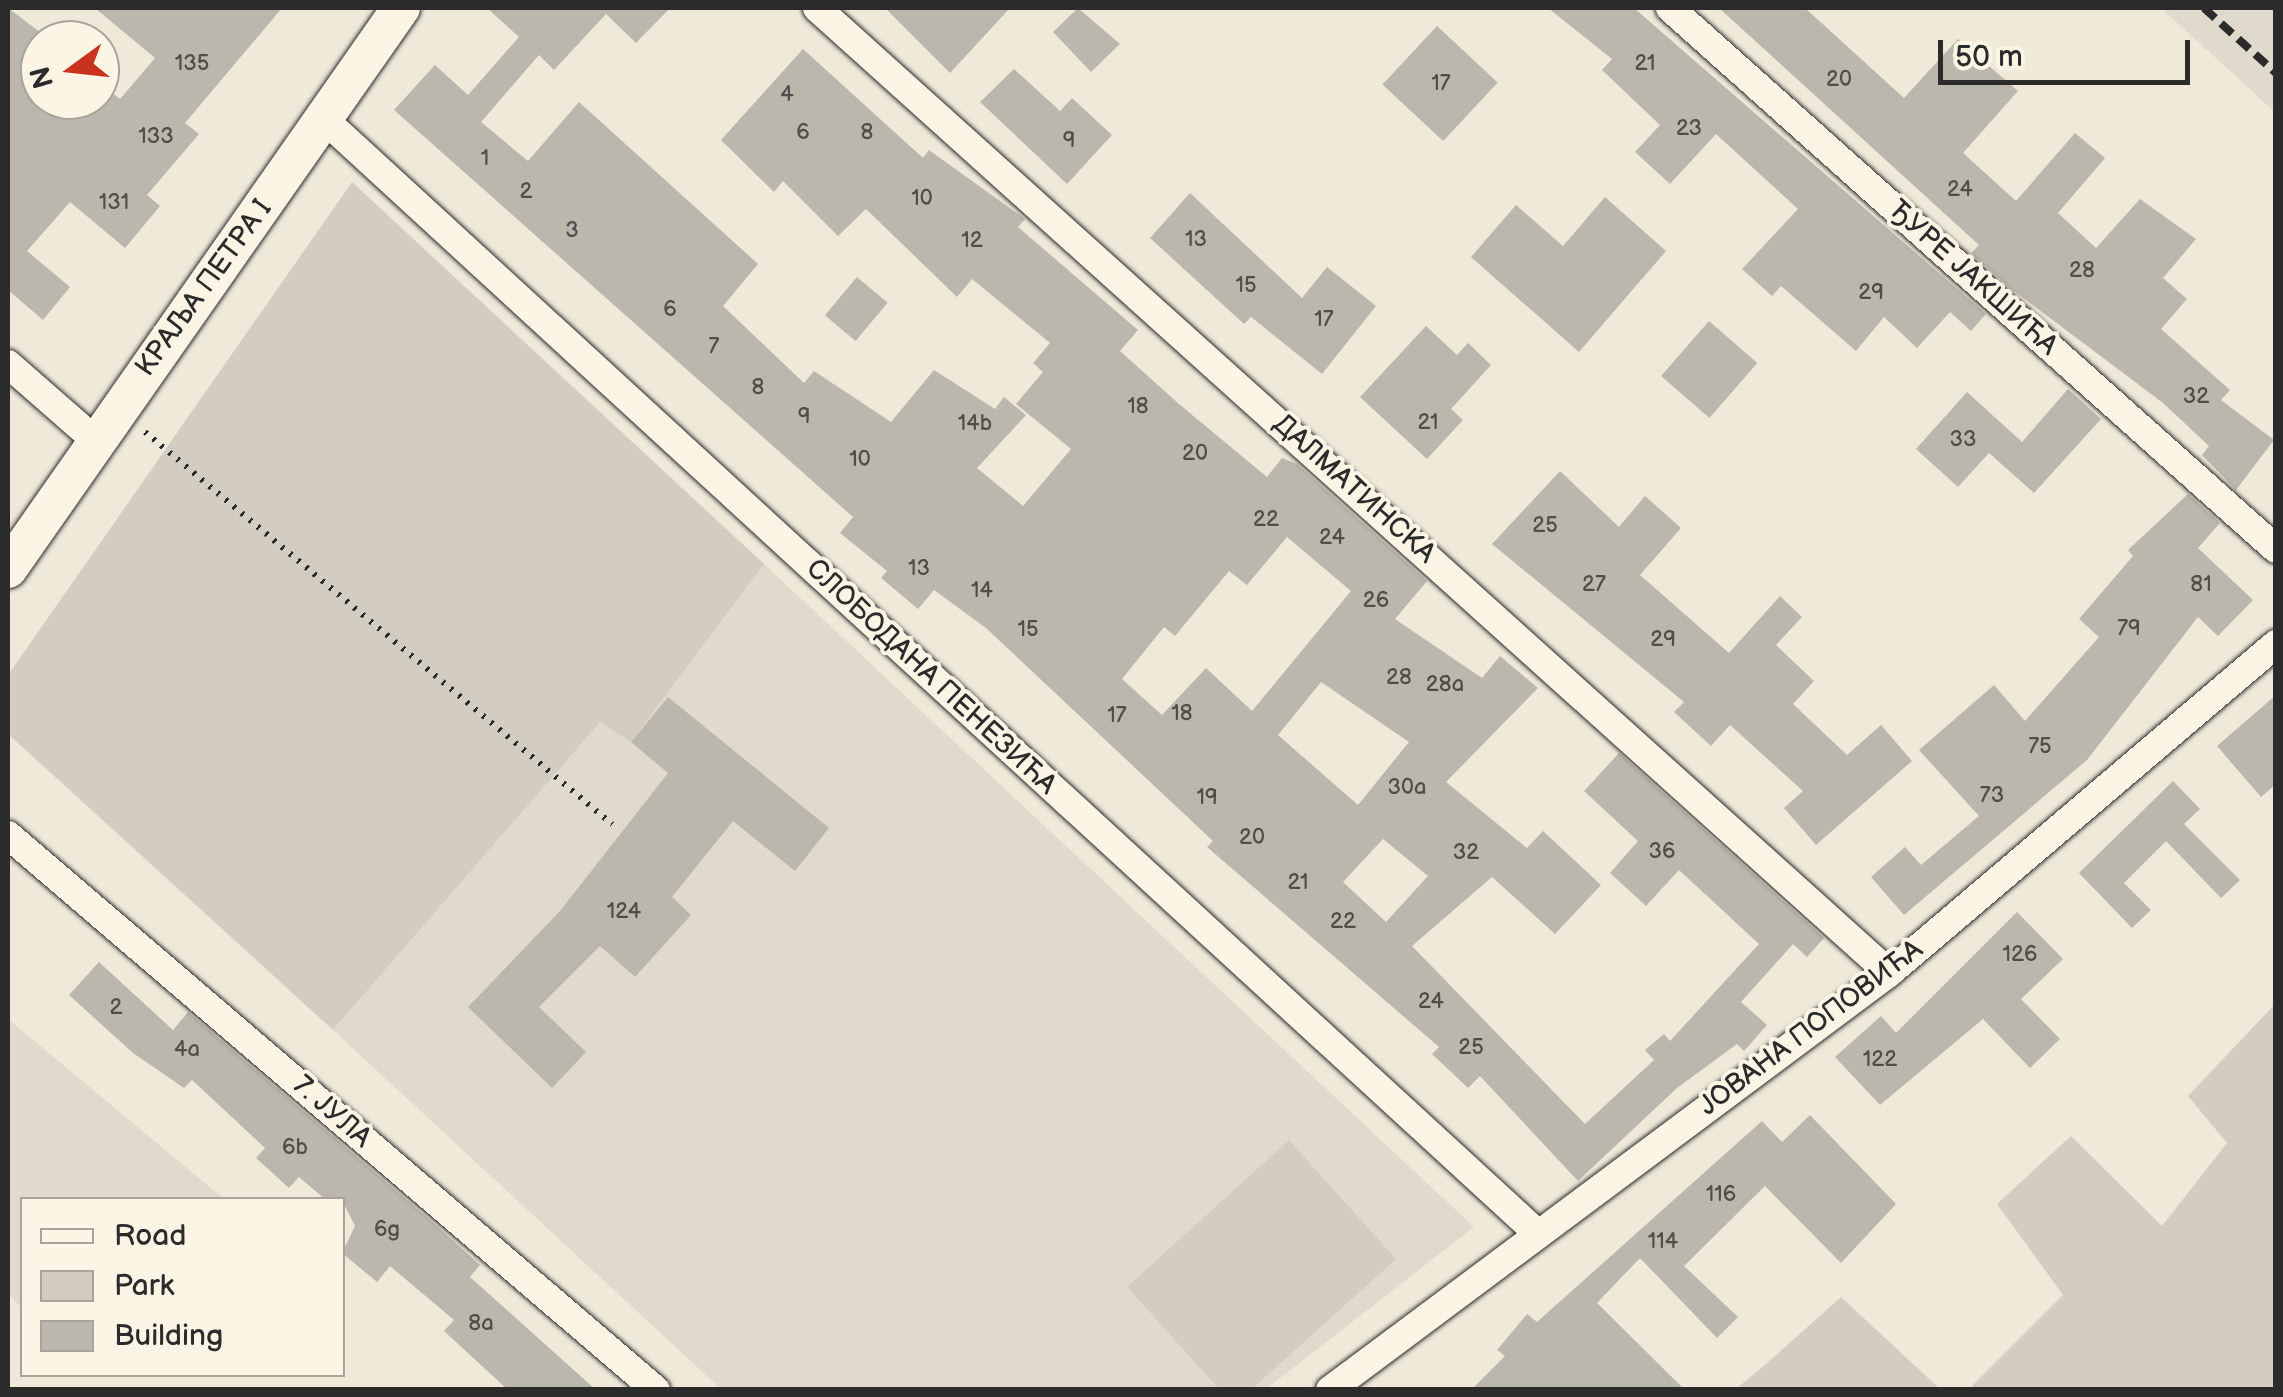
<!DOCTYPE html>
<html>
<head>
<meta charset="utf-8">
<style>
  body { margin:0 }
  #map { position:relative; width:2283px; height:1397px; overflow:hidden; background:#efe9da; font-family:"Balsamiq Sans",sans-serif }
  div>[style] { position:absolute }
  .built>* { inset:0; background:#e0dacc }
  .green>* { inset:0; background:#d2cdc0 }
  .building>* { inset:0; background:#bcb7ac; transform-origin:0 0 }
  .path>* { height:6px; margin-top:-3px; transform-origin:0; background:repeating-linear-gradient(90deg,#2b2b2b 0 2.5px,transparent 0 10.5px) }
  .roads { filter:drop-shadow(0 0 2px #2b2b2b) drop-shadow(0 0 2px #2b2b2b) }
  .street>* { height:28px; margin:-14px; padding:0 14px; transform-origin:14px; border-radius:14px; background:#fcf5e5 }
  .secondary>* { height:38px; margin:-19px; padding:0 19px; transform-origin:19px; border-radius:19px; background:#fcf5e5 }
  .rail>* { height:8px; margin-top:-4px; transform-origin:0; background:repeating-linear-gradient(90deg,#2b2b2b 0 15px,transparent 0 23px) }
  span { translate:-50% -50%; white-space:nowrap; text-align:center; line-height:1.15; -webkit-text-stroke:8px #fcf5e5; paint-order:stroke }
  .number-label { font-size:22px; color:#4f4e4b }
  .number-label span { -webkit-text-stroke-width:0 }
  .street-label { font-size:28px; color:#2b2b2b }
  .frame { position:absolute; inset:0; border:10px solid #2b2b2b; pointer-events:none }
  .legend { position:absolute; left:20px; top:1197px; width:325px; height:180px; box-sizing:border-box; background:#fcf5e5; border:2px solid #a8a49b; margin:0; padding:12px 18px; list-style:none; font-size:30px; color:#2b2b2b }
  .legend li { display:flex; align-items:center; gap:20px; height:50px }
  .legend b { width:50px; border:2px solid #a8a49b }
  .north { position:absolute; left:20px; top:20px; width:100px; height:100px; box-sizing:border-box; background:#fcf5e5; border:2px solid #a8a49b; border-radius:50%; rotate:255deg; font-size:28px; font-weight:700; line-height:40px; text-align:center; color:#2b2b2b }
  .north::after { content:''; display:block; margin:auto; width:35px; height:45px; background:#c8321e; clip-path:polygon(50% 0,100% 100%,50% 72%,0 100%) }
  .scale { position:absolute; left:1938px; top:40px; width:252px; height:45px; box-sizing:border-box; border:5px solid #2b2b2b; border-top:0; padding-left:12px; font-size:30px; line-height:35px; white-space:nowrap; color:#2b2b2b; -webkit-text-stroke:8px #fcf5e5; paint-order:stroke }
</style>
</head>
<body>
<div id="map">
  <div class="built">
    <i style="clip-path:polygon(2161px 8px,2275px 8px,2275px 112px)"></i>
    <i style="clip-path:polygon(764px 564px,1474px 1227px,1266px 1389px,721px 1389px,333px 1030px,600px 721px,631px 742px)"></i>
    <i style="clip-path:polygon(8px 1019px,224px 1199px,22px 1200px,22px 1308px,8px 1294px)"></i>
  </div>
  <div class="green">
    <i style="clip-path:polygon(352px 182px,764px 564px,631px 742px,600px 722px,333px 1030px,8px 734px,8px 675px)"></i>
    <i style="clip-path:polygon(2275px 1004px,2275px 1389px,1969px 1389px,2063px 1295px,1997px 1204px,2071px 1136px,2162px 1226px,2227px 1143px,2188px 1096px)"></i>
    <i style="clip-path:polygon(1289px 1140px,1396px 1259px,1252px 1389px,1219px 1389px,1127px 1287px)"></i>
    <i style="clip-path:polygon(1841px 1297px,1940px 1389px,1736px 1389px,1766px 1364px)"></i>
  </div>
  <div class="building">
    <i style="clip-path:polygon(8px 8px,40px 32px,40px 100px,100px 100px,100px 83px,120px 99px,155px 58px,95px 8px,282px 8px,185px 123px,199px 134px,147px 195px,160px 206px,125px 248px,70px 202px,27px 251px,70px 287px,43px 320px,8px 290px)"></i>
    <i style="clip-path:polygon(evenodd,487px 8px,670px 8px,636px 43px,606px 14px,554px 70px,539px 55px,481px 122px,528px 161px,579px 102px,758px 264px,723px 306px,804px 383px,814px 371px,891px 422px,934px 370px,995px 409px,1004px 397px,1026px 415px,977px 468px,1023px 506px,1071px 449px,1016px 404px,1043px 372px,1033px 363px,1050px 343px,972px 279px,957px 297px,866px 209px,838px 236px,783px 181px,774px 192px,721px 140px,803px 49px,923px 158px,929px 150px,1025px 219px,1018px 227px,1138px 330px,1120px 351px,1179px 404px,1267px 477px,1282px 458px,1297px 464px,1427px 581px,1395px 619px,1482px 678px,1500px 656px,1538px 688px,1446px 782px,1527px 848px,1543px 831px,1601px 885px,1555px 934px,1492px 877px,1412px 946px,1585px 1124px,1654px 1060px,1645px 1050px,1664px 1034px,1670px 1041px,1759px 944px,1679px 870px,1646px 906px,1610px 873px,1638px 841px,1584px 791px,1619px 753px,1824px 938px,1807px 957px,1793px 944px,1741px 1002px,1767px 1025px,1744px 1051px,1737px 1044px,1677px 1088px,1578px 1181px,1480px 1076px,1468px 1088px,1432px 1054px,1439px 1047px,1207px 847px,1213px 841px,986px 628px,934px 590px,918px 609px,881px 578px,887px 571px,840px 533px,853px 517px,394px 110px,435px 65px,468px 95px,519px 37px,487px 8px,1287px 537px,1351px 591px,1252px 711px,1206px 668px,1162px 715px,1122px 679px,1164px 627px,1175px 636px,1229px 571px,1247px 585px,1287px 537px,487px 8px,1321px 682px,1409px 742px,1358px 805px,1278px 735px,1321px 682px,487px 8px,1383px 839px,1428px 876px,1386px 922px,1343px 882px,1383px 839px)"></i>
    <i style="clip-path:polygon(885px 8px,1010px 8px,950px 73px)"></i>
    <i style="clip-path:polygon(1078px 8px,1120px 44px,1091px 72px,1053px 32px)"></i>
    <i style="clip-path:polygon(1548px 8px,1634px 8px,1986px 314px,1971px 331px,1950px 312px,1917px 348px,1884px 317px,1856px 351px,1781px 286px,1772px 296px,1742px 269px,1798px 209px,1716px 134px,1670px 184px,1635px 152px,1660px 125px,1602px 70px,1612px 59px)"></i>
    <i style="clip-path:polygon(1719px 8px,1805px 8px,1904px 98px,1958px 39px,2018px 91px,1963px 153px,2016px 201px,2075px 133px,2105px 158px,2058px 213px,2096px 248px,2140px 199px,2196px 239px,2163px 278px,2187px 299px,2161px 329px,2230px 390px,2221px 400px,2274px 440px,2236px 490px,2202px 455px,2209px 446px,2163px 403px,2010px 288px,1971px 253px,1979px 245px)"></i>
    <i style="left:1437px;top:26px;width:83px;height:80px;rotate:43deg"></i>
    <i style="clip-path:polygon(1014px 69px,1060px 111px,1072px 98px,1112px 135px,1067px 184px,980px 102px)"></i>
    <i style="clip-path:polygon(1190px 193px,1302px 298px,1327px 267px,1376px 306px,1322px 374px,1251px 317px,1244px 324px,1150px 238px)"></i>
    <i style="clip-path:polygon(1605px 197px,1666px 251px,1579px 352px,1471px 257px,1516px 205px,1563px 246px)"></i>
    <i style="left:857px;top:277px;width:40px;height:50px;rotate:40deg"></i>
    <i style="left:1709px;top:321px;width:64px;height:73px;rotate:41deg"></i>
    <i style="clip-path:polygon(1426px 326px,1457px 355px,1468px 343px,1491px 365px,1451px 409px,1463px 420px,1427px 459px,1360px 397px)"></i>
    <i style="clip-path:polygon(2068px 389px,2101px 419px,2034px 493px,1989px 453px,1958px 487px,1916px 449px,1967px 392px,2022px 442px)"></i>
    <i style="clip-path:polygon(1560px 471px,1619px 527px,1645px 496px,1681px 528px,1640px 575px,1729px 653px,1780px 596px,1802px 617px,1776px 645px,1814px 681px,1793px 704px,1847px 755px,1881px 725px,1912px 761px,1816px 845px,1784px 808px,1803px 791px,1730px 725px,1711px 746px,1674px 712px,1684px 702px,1492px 544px)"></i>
    <i style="clip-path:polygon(2188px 494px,2220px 523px,2198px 548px,2253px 600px,2218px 636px,2198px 617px,2087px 760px,1904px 915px,1871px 877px,1905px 847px,1921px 865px,1979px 816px,1919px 750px,1994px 685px,2025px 721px,2099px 637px,2079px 619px,2133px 556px,2128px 550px)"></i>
    <i style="clip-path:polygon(2276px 695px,2276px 784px,2261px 797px,2217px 746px)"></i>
    <i style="clip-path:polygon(668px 697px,829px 828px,795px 871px,733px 821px,672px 897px,691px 915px,635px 977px,600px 946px,539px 1007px,586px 1052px,552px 1088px,468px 1007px,560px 911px,668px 773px,631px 742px)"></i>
    <i style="clip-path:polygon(2173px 781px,2200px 809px,2184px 824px,2240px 880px,2221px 898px,2166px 841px,2124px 883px,2151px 910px,2132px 928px,2079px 873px)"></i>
    <i style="clip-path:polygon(2017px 912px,2063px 959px,2021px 999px,2060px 1039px,2030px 1068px,1983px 1019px,1880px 1105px,1835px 1057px,1881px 1016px,1896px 1033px)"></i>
    <i style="clip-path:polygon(99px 962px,173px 1030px,188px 1012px,430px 1220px,480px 1265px,470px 1277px,596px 1390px,508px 1390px,444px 1331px,454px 1320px,390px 1266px,377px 1282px,342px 1253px,355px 1226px,342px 1200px,326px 1200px,299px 1177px,289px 1188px,256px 1158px,265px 1148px,192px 1080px,184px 1088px,133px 1053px,69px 995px)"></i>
    <i style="clip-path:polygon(1810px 1115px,1896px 1204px,1841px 1263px,1765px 1186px,1684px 1266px,1738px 1317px,1717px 1338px,1640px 1258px,1597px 1303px,1685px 1390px,1471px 1390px,1505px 1356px,1497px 1350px,1527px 1314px,1537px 1322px,1762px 1121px,1782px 1142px)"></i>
  </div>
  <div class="path">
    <i style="left:145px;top:432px;width:610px;rotate:40.01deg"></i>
  </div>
  <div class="roads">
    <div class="street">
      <i style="left:817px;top:8px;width:1442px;rotate:41.99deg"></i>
      <i style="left:1670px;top:8px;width:812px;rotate:41.76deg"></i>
      <i style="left:325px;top:120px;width:1646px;rotate:42.56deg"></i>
      <i style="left:8px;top:364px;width:117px;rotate:41.2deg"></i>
      <i style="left:8px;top:835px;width:853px;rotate:40.58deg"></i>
      <i style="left:1330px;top:1390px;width:697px;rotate:-36.72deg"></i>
      <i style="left:1889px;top:973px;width:508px;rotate:-40.37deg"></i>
    </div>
    <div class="secondary">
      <i style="left:8px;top:569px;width:685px;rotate:-54.99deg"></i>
    </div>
  </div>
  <div class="rail">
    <i style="left:2204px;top:8px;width:97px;rotate:42.1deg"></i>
  </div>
  <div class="number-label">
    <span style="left:192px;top:64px">135</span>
    <span style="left:1645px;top:64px">21</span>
    <span style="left:1839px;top:80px">20</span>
    <span style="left:1441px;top:84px">17</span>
    <span style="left:787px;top:95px">4</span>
    <span style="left:1689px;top:129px">23</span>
    <span style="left:803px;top:133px">6</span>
    <span style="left:867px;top:133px">8</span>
    <span style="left:156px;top:137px">133</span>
    <span style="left:1069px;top:141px">9</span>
    <span style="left:485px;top:159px">1</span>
    <span style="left:1960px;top:190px">24</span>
    <span style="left:526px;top:192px">2</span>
    <span style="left:922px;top:199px">10</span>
    <span style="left:114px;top:203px">131</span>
    <span style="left:572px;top:231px">3</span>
    <span style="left:1196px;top:240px">13</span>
    <span style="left:972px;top:241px">12</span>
    <span style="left:2082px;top:271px">28</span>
    <span style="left:1246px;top:286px">15</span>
    <span style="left:1871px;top:293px">29</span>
    <span style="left:670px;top:310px">6</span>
    <span style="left:1324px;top:320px">17</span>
    <span style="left:714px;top:347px">7</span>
    <span style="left:758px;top:388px">8</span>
    <span style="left:2196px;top:397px">32</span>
    <span style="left:1138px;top:407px">18</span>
    <span style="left:804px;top:417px">9</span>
    <span style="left:1428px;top:423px">21</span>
    <span style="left:975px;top:424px">14b</span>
    <span style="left:1963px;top:440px">33</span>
    <span style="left:1195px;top:454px">20</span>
    <span style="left:860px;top:460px">10</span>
    <span style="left:1266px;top:520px">22</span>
    <span style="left:1545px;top:526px">25</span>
    <span style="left:1332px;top:538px">24</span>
    <span style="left:919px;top:569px">13</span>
    <span style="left:1594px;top:585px">27</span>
    <span style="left:2201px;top:585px">81</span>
    <span style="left:982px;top:591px">14</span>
    <span style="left:1376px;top:601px">26</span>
    <span style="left:2129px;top:629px">79</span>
    <span style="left:1028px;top:630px">15</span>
    <span style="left:1663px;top:640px">29</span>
    <span style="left:1399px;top:678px">28</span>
    <span style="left:1445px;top:685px">28a</span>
    <span style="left:1182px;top:714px">18</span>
    <span style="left:1117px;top:716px">17</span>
    <span style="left:2040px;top:747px">75</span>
    <span style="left:1407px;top:788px">30a</span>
    <span style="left:1992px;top:796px">73</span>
    <span style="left:1207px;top:798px">19</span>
    <span style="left:1252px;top:838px">20</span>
    <span style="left:1662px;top:852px">36</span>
    <span style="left:1466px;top:853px">32</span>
    <span style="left:1298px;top:883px">21</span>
    <span style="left:624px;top:912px">124</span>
    <span style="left:1343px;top:922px">22</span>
    <span style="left:2020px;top:955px">126</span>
    <span style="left:1431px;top:1002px">24</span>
    <span style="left:116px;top:1008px">2</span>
    <span style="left:1471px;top:1048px">25</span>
    <span style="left:187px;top:1050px">4a</span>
    <span style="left:1880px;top:1060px">122</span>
    <span style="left:295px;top:1148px">6b</span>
    <span style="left:1721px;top:1195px">116</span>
    <span style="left:387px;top:1230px">6g</span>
    <span style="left:1663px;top:1242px">114</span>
    <span style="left:481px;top:1324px">8a</span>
  </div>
  <div class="street-label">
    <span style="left:1973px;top:278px;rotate:42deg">ЂУРЕ ЈАКШИЋА</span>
    <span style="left:204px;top:288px;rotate:-54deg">КРАЉА ПЕТРА I</span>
    <span style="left:1354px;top:489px;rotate:42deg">ДАЛМАТИНСКА</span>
    <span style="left:931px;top:677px;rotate:43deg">СЛОБОДАНА ПЕНЕЗИЋА</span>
    <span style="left:1811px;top:1028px;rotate:-37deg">ЈОВАНА ПОПОВИЋА</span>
    <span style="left:332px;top:1112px;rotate:41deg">7. ЈУЛА</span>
  </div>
  <div class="frame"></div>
  <ul class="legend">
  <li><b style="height:12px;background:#fcf5e5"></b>Road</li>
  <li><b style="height:28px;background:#d2cdc0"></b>Park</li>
  <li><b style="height:28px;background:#bcb7ac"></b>Building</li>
  </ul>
  <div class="north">N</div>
  <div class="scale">50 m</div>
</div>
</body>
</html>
